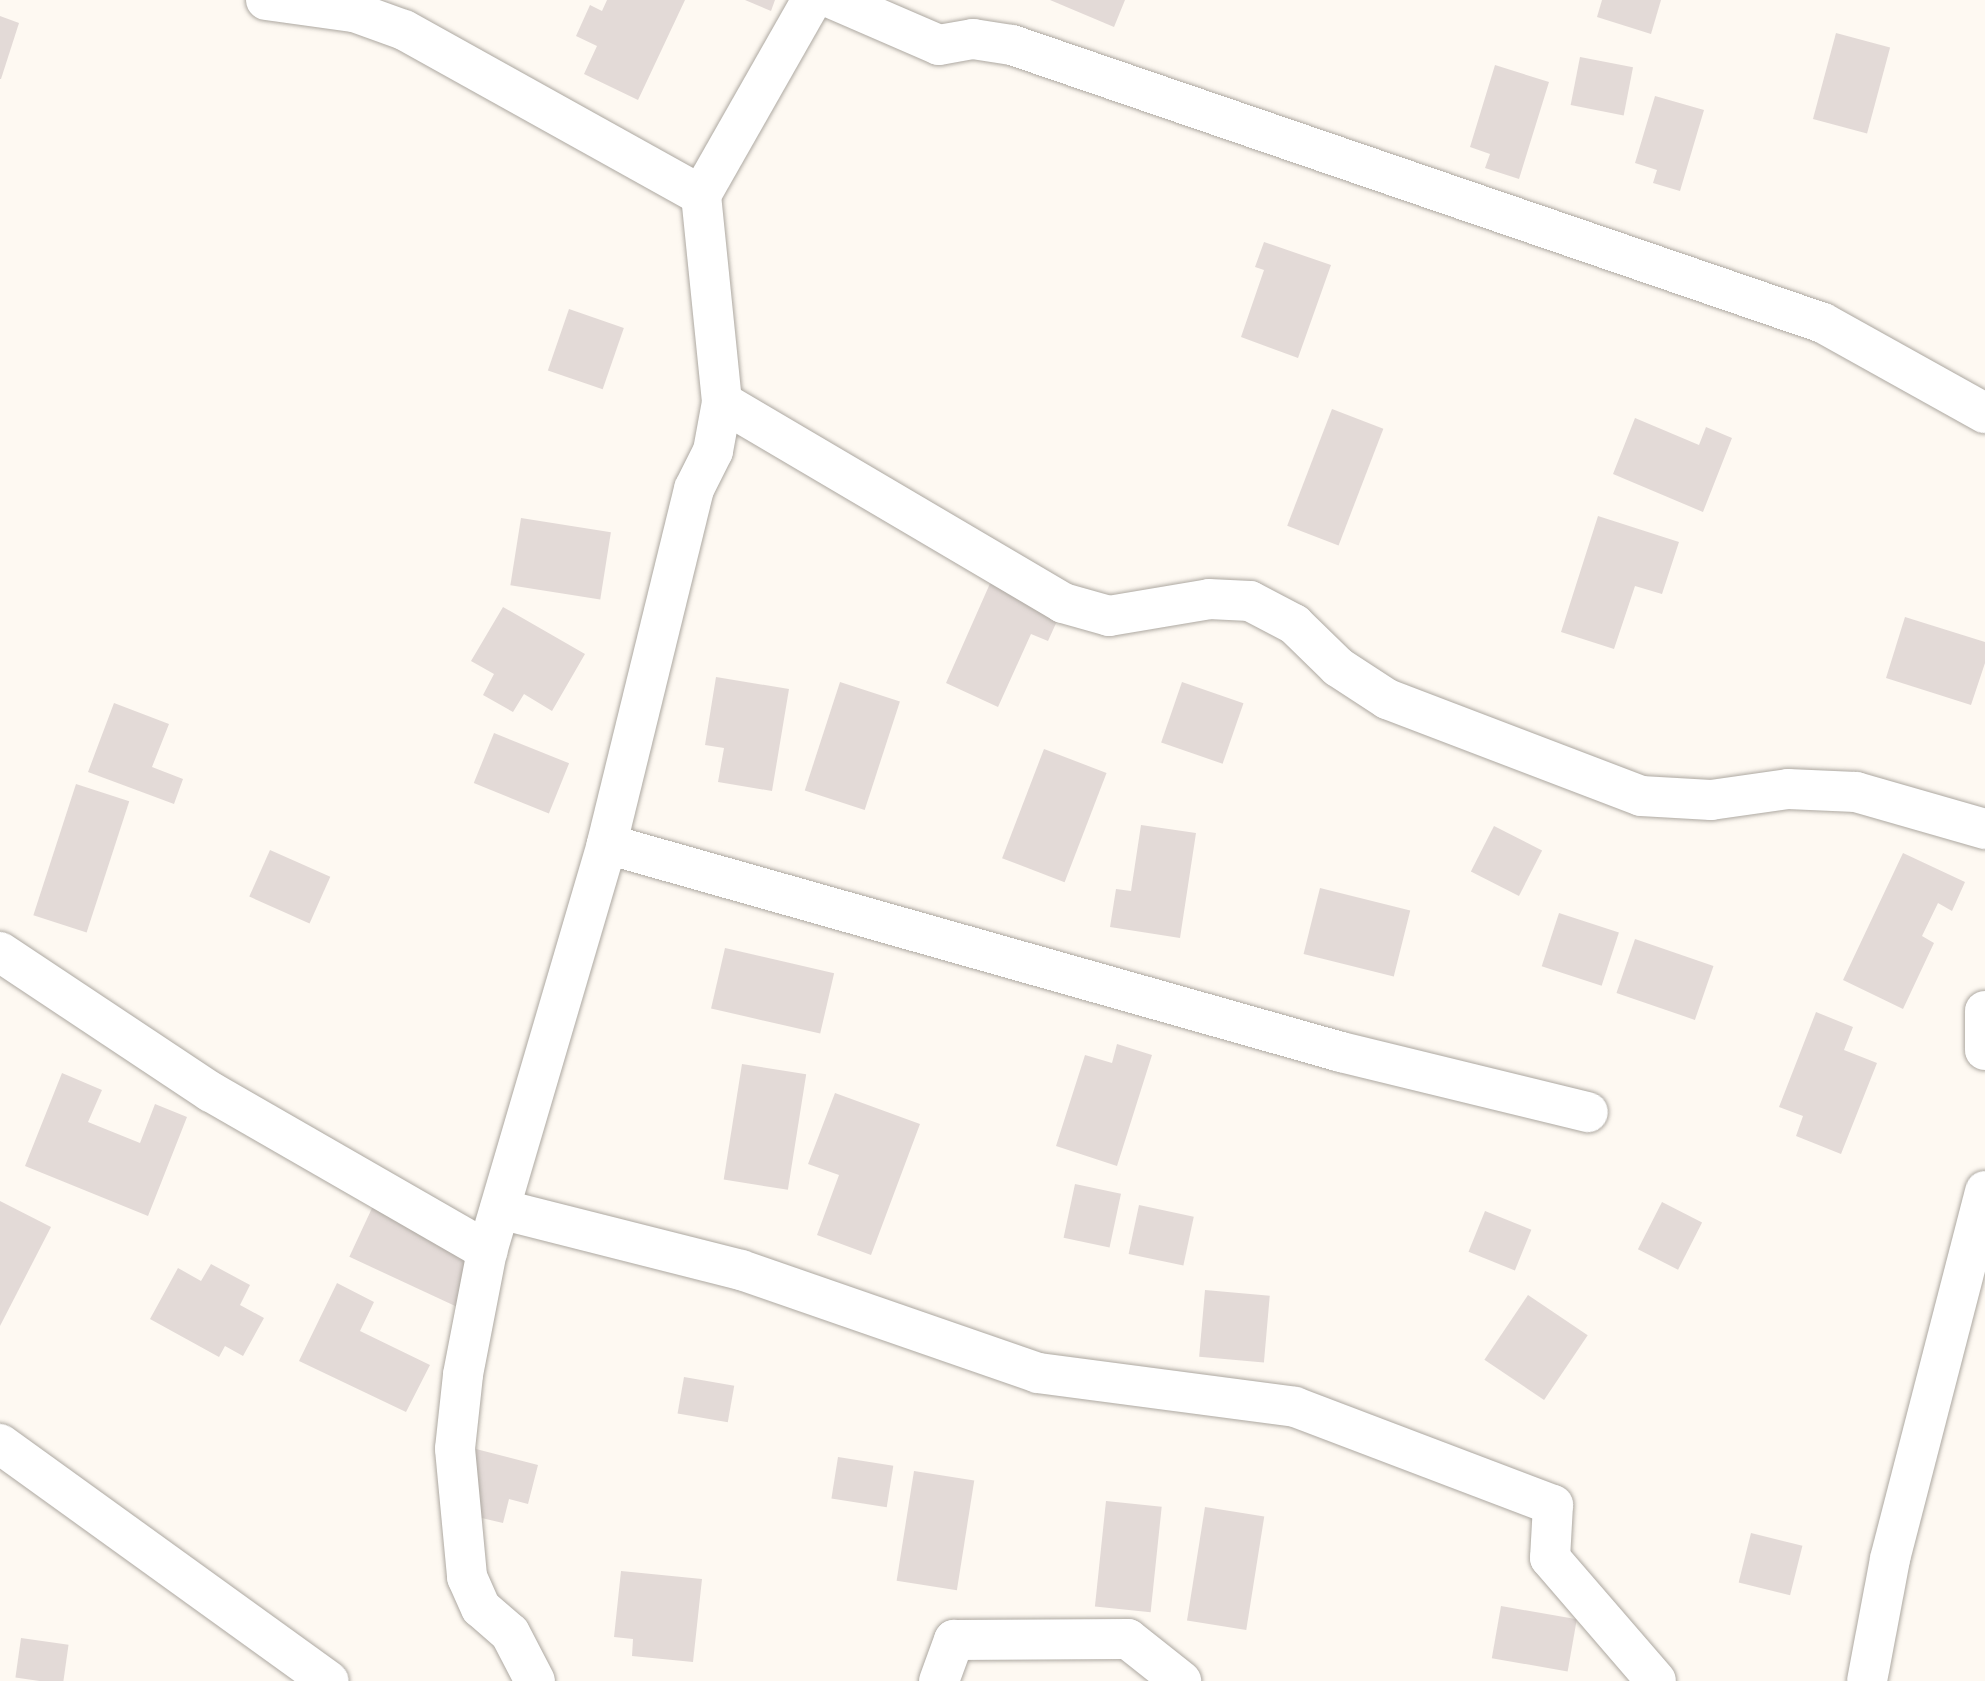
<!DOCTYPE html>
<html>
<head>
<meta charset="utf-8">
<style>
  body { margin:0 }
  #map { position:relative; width:1985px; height:1681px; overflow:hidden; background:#fef9f2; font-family:Mulish,sans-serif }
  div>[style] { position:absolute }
  .building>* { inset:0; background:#e3dad7; transform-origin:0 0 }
  .roads { filter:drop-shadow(0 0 2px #ada8a1) drop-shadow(0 0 2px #ada8a1) }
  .minor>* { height:40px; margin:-20px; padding:0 20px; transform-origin:20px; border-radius:20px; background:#fff }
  span { translate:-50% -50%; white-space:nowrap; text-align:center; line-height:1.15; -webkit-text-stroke:6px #fff; paint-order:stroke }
</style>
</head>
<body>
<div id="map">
  <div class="building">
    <i style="clip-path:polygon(607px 0,685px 0,638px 100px,584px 74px,597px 46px,576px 36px,590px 5px,602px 11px)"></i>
    <i style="clip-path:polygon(745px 0,775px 0,771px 11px)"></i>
    <i style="clip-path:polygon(1050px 0,1125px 0,1114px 27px)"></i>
    <i style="clip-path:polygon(1602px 0,1661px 0,1651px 34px,1597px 17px)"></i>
    <i style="clip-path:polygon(0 16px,19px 23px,1px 79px,0 79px)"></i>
    <i style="left:1836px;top:33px;width:56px;height:89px;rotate:15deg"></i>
    <i style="left:1580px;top:57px;width:54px;height:49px;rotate:11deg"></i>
    <i style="clip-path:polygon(1495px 65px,1549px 82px,1519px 179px,1485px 168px,1490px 154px,1470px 147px)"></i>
    <i style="clip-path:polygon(1655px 96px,1704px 110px,1680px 191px,1653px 183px,1657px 170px,1635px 163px)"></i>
    <i style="clip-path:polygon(1264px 242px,1331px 265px,1298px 358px,1241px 337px,1264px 270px,1255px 267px)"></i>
    <i style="left:569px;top:309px;width:58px;height:65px;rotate:19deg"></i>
    <i style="left:1332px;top:409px;width:55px;height:125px;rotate:21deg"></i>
    <i style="clip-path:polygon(1635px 418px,1699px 445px,1706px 427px,1732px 438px,1703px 512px,1613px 474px)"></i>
    <i style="clip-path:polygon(1598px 516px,1679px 542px,1662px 594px,1635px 586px,1614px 649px,1561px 632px)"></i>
    <i style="left:521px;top:518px;width:91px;height:68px;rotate:9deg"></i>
    <i style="clip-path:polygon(992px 579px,1062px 610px,1048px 641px,1031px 634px,998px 707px,946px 683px)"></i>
    <i style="clip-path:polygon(503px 607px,585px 654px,552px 711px,524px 694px,513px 712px,483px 695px,494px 674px,471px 661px)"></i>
    <i style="clip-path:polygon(1905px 617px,1985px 642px,1985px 663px,1971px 705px,1886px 678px)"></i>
    <i style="clip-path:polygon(716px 677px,789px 689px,772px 791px,718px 782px,724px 748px,705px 745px)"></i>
    <i style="left:840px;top:682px;width:63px;height:114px;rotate:18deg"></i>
    <i style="left:1182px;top:682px;width:65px;height:64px;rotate:19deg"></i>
    <i style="clip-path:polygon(114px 703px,169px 724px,152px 767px,183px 779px,174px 804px,88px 772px)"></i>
    <i style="left:494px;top:733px;width:81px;height:54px;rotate:22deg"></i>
    <i style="left:1044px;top:749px;width:67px;height:117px;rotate:21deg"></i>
    <i style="left:76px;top:784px;width:56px;height:138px;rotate:18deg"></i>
    <i style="clip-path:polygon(1141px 825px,1196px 833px,1180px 938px,1110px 927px,1116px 889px,1131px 891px)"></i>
    <i style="left:1494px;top:826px;width:54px;height:51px;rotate:27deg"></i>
    <i style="left:270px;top:850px;width:66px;height:51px;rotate:24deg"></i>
    <i style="clip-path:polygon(1903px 853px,1965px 882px,1952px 911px,1938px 903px,1922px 936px,1934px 943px,1903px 1009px,1843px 980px)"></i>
    <i style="left:1320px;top:888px;width:93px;height:68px;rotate:14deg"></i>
    <i style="left:1559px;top:913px;width:63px;height:56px;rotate:18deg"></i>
    <i style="left:1635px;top:939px;width:83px;height:57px;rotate:19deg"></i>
    <i style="left:725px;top:948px;width:112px;height:62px;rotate:13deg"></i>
    <i style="clip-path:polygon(1816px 1012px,1853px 1027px,1844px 1050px,1877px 1063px,1841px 1154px,1796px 1136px,1803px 1116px,1779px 1107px)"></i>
    <i style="clip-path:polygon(1117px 1044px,1152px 1055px,1117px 1166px,1056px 1146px,1085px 1055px,1112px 1063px)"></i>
    <i style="left:742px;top:1064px;width:65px;height:117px;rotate:9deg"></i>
    <i style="clip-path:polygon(62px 1073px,102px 1090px,88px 1122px,140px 1143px,155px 1104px,187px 1117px,148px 1216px,25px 1166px)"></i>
    <i style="clip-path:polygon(835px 1093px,920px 1124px,871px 1255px,817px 1235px,839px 1175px,808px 1164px)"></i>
    <i style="left:1075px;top:1184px;width:47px;height:55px;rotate:12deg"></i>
    <i style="clip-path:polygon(0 1201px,51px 1227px,0 1326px)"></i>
    <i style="left:1662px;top:1202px;width:45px;height:53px;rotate:27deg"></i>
    <i style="left:1139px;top:1205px;width:56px;height:50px;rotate:12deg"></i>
    <i style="left:373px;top:1206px;width:118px;height:56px;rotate:25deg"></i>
    <i style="left:1485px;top:1211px;width:50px;height:44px;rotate:22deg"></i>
    <i style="clip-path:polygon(211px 1264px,250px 1285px,240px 1305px,264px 1318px,243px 1356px,225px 1346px,219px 1357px,150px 1319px,178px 1268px,201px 1281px)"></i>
    <i style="clip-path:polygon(337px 1283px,374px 1302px,360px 1331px,430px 1365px,406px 1412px,299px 1361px)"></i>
    <i style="left:1205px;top:1290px;width:65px;height:67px;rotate:5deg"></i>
    <i style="left:1528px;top:1295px;width:72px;height:78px;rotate:34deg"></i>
    <i style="left:684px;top:1377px;width:51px;height:37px;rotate:10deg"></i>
    <i style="clip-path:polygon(476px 1449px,538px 1465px,528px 1504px,509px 1499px,503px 1523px,473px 1516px,465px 1489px)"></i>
    <i style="left:838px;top:1457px;width:56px;height:42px;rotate:9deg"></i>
    <i style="left:914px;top:1471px;width:61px;height:111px;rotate:9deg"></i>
    <i style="left:1106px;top:1501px;width:56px;height:106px;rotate:6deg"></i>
    <i style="left:1205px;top:1507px;width:60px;height:115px;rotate:9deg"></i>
    <i style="left:1751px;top:1533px;width:53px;height:51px;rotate:14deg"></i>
    <i style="clip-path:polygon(621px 1571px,702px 1579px,693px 1662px,632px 1656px,633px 1639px,614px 1637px)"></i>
    <i style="left:1501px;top:1606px;width:77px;height:53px;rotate:10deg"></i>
    <i style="left:21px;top:1638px;width:48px;height:40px;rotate:8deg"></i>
  </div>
  <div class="roads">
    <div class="minor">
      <i style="left:266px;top:0;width:89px;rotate:7.8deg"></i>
      <i style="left:354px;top:12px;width:53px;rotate:19.8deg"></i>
      <i style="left:404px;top:30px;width:340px;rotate:29.1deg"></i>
      <i style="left:701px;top:195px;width:208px;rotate:84.2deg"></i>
      <i style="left:722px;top:402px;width:50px;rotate:100.4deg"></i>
      <i style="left:713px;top:451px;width:42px;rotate:116.6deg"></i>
      <i style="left:694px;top:489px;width:366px;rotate:103.8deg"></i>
      <i style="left:607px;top:844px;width:424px;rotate:106.4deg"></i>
      <i style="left:487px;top:1251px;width:126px;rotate:101deg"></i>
      <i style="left:463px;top:1375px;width:74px;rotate:96.2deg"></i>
      <i style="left:455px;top:1449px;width:129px;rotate:84.6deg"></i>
      <i style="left:467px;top:1577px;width:34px;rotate:66deg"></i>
      <i style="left:481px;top:1608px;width:38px;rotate:41deg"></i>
      <i style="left:510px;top:1633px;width:54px;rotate:62.5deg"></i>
      <i style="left:835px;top:0;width:113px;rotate:23.4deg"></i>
      <i style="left:939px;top:45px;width:35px;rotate:-10deg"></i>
      <i style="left:973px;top:39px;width:39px;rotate:9deg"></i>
      <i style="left:1012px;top:45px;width:857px;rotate:18.92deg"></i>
      <i style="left:1823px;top:323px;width:185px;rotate:29.1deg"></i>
      <i style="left:701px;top:195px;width:224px;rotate:-60.4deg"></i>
      <i style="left:722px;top:402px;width:396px;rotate:30.5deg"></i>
      <i style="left:1063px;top:603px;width:48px;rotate:15.8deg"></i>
      <i style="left:1109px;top:616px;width:101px;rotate:-9.6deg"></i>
      <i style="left:1209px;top:599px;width:41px;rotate:2.8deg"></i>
      <i style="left:1250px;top:601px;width:50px;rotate:27.6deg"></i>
      <i style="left:1294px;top:624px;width:62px;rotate:44.3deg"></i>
      <i style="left:1338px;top:667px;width:59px;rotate:33.1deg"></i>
      <i style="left:1387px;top:699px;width:272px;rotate:20.9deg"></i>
      <i style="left:1641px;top:796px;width:70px;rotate:3.3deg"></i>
      <i style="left:1711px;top:800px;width:78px;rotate:-8.1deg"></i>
      <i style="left:1788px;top:789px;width:68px;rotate:2.5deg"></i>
      <i style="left:1856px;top:792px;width:134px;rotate:16deg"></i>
      <i style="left:607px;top:844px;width:763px;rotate:15.82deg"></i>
      <i style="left:1341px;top:1052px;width:254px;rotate:13.7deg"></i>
      <i style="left:0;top:952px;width:253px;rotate:33.6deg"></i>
      <i style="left:211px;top:1092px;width:319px;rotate:29.9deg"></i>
      <i style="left:1985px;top:1011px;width:39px;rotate:90deg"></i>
      <i style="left:500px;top:1209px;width:249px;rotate:14.2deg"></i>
      <i style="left:741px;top:1270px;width:314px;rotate:19.1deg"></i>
      <i style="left:1038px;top:1373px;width:259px;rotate:7.5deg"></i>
      <i style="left:1295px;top:1407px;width:276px;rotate:20.8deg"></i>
      <i style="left:1553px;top:1505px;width:53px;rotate:93.2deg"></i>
      <i style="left:1550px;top:1558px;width:162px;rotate:49.2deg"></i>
      <i style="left:0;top:1444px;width:405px;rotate:35.8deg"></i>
      <i style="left:939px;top:1681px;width:44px;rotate:-69.9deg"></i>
      <i style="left:954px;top:1640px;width:174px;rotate:-0.3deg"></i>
      <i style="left:1128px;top:1639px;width:68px;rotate:38.4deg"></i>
      <i style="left:1867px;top:1681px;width:124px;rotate:-79.3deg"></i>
      <i style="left:1890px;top:1559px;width:380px;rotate:-75.5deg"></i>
    </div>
  </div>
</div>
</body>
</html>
